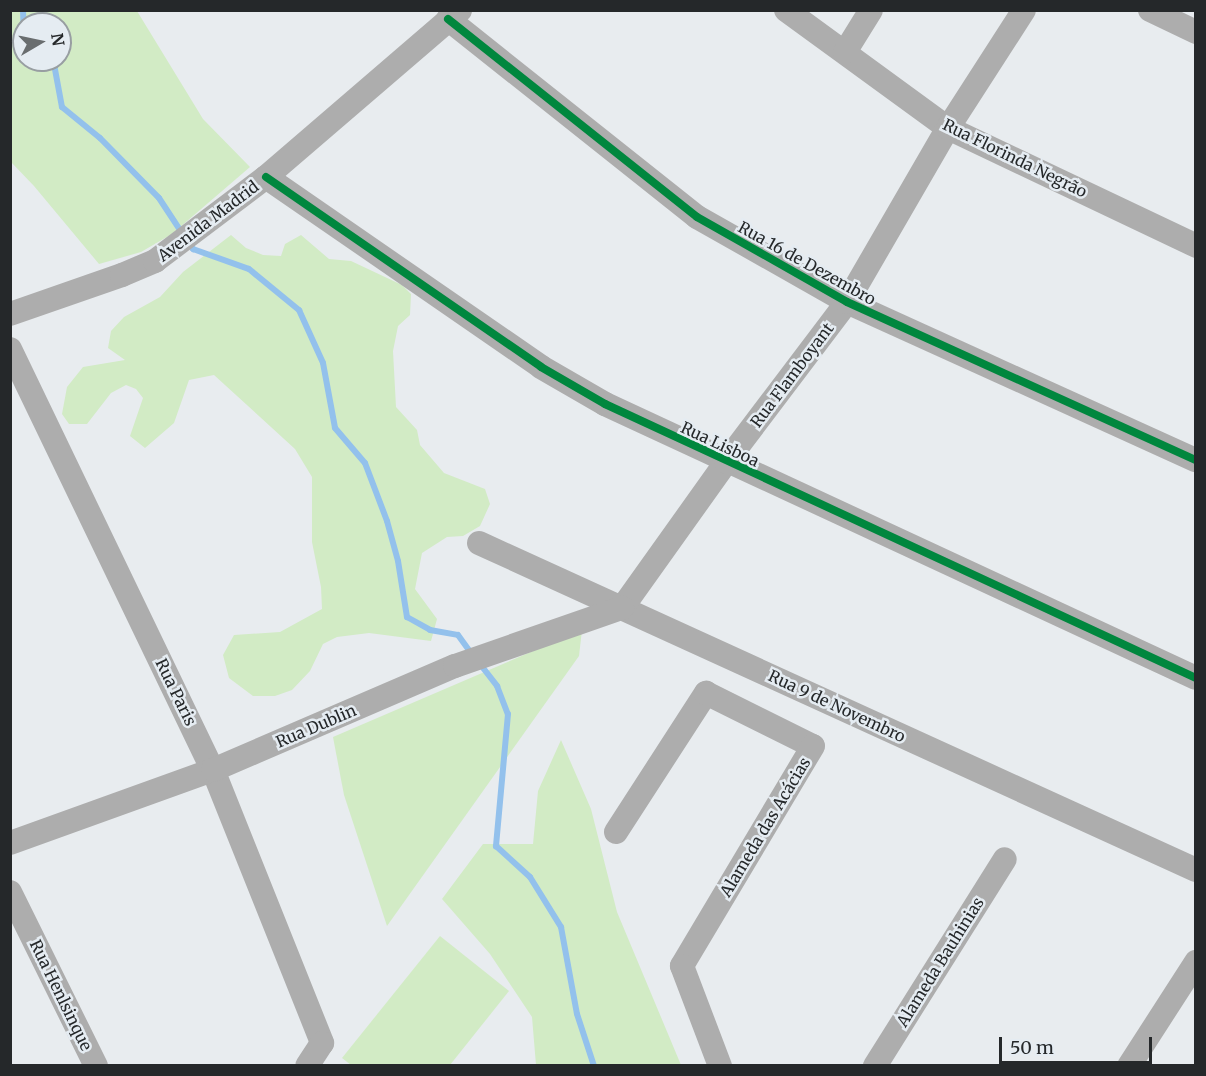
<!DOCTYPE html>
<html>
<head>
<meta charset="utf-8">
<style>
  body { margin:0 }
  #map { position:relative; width:1206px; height:1076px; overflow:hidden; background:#e8ecef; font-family:Merriweather,serif }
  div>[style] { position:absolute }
  .green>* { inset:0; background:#d2ebc5 }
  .stream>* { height:6px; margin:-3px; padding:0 3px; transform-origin:3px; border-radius:3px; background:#93c1ec }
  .minor>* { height:24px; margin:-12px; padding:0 12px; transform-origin:12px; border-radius:12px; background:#adadad }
  .cycleway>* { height:8px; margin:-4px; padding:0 4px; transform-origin:4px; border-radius:4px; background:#00873e }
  span { translate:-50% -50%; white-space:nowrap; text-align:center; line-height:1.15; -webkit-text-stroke:5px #e5ecf2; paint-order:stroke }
  .street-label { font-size:16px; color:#25282a }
  .frame { position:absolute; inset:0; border:12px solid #25282a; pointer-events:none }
  .north { position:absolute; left:12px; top:12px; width:60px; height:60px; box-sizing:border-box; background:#e5ecf2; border:2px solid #989ea2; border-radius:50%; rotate:81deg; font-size:16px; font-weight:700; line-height:24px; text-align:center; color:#25282a }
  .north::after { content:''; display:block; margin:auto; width:21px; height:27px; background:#696d6f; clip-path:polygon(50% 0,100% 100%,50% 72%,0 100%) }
  .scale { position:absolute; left:999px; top:1037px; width:153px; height:27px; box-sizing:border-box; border:3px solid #25282a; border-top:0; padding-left:8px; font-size:18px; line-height:21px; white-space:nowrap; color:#25282a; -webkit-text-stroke:4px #e5ecf2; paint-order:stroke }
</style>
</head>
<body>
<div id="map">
  <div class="green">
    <i style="clip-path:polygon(evenodd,10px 11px,137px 11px,203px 119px,250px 167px,172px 234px,141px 252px,99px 264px,34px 186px,11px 162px,10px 11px,24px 24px,60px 24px,60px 60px,24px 60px,24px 24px)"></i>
    <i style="clip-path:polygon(231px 235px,246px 248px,263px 255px,281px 256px,285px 244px,301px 235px,329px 259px,351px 261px,402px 285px,411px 294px,410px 315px,398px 326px,393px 351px,396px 407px,417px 430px,420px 445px,444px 473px,485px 489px,490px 504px,480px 526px,463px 536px,447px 537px,422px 553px,415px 589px,437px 619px,431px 641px,369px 633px,337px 637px,323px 644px,310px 671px,292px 690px,275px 696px,253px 696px,229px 678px,223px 655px,234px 635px,280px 632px,322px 609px,321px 587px,312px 542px,312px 477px,295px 449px,214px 375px,189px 380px,174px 423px,145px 448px,130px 436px,143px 398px,136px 389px,126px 385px,111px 393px,87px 424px,69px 424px,62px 414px,67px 387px,83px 367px,125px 360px,108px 348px,111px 331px,124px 317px,160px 297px,183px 272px)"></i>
    <i style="clip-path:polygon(582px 630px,579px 656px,387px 926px,344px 795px,333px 737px)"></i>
    <i style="clip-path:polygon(561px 740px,591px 809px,617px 912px,681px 1065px,536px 1065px,532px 1017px,490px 954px,442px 899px,483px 844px,533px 844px,538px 791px)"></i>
    <i style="clip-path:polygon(440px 936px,509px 991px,450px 1065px,351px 1065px,342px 1058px)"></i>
  </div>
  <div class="stream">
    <i style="left:23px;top:10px;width:30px;rotate:88deg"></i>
    <i style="left:49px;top:60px;width:6px;rotate:39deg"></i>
    <i style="left:54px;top:64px;width:44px;rotate:79.5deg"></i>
    <i style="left:62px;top:107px;width:49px;rotate:39.2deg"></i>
    <i style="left:100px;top:138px;width:84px;rotate:45.5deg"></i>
    <i style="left:159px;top:198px;width:42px;rotate:56.7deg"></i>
    <i style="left:188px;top:242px;width:9px;rotate:54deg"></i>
    <i style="left:193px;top:249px;width:59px;rotate:19.7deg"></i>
    <i style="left:249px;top:269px;width:65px;rotate:39.4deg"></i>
    <i style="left:299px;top:310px;width:58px;rotate:65.6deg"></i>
    <i style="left:323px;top:363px;width:66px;rotate:79.5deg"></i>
    <i style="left:335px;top:428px;width:46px;rotate:49.4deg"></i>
    <i style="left:365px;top:463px;width:62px;rotate:69.2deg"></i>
    <i style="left:387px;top:521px;width:41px;rotate:74.6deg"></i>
    <i style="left:398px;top:561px;width:57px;rotate:80.9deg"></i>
    <i style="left:407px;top:617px;width:26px;rotate:29deg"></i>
    <i style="left:430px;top:630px;width:28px;rotate:10deg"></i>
    <i style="left:458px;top:635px;width:24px;rotate:54deg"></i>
    <i style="left:480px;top:664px;width:28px;rotate:52deg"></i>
    <i style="left:497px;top:686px;width:30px;rotate:69deg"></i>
    <i style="left:508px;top:714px;width:133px;rotate:95.2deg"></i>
    <i style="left:496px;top:846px;width:46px;rotate:42.4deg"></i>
    <i style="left:530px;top:877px;width:59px;rotate:58.2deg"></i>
    <i style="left:561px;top:927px;width:88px;rotate:79.6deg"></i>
    <i style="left:577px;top:1014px;width:55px;rotate:71.9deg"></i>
  </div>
  <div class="minor">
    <i style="left:786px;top:10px;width:200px;rotate:36.1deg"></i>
    <i style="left:948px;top:128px;width:275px;rotate:25.4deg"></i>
    <i style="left:1150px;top:10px;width:51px;rotate:25.6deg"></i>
    <i style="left:448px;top:19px;width:318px;rotate:38.5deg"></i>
    <i style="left:697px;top:217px;width:172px;rotate:29.5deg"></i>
    <i style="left:847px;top:302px;width:383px;rotate:24.4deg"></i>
    <i style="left:845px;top:52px;width:49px;rotate:-58.2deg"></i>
    <i style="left:266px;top:177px;width:334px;rotate:34.6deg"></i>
    <i style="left:541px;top:367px;width:74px;rotate:30deg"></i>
    <i style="left:605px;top:404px;width:651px;rotate:24.87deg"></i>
    <i style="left:10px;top:314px;width:119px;rotate:-19.2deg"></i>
    <i style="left:122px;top:275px;width:36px;rotate:-23deg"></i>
    <i style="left:155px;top:261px;width:139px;rotate:-37.1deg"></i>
    <i style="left:266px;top:177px;width:256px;rotate:-40.7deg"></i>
    <i style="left:10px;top:349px;width:467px;rotate:64.3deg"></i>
    <i style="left:213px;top:770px;width:294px;rotate:68.2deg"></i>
    <i style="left:322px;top:1043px;width:27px;rotate:123deg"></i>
    <i style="left:479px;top:543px;width:788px;rotate:24.52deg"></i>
    <i style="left:622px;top:608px;width:179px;rotate:-54.5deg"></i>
    <i style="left:726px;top:462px;width:201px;rotate:-52.9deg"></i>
    <i style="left:847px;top:302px;width:201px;rotate:-59.9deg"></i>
    <i style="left:948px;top:128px;width:140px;rotate:-57.2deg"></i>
    <i style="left:616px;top:832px;width:166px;rotate:-57.1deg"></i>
    <i style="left:706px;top:693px;width:119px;rotate:26.4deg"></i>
    <i style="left:813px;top:746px;width:256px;rotate:120.8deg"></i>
    <i style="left:682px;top:966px;width:107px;rotate:69.2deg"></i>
    <i style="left:10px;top:843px;width:216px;rotate:-19.8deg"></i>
    <i style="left:213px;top:770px;width:263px;rotate:-23.3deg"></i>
    <i style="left:455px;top:666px;width:177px;rotate:-19.2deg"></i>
    <i style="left:10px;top:892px;width:194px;rotate:63.7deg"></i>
    <i style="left:875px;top:1066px;width:244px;rotate:-57.9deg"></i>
    <i style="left:1129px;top:1066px;width:124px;rotate:-57.2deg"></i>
  </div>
  <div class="cycleway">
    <i style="left:448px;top:19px;width:318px;rotate:38.5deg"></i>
    <i style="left:697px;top:217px;width:172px;rotate:29.5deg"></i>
    <i style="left:847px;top:302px;width:383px;rotate:24.4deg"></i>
    <i style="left:266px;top:177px;width:334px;rotate:34.6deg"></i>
    <i style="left:541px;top:367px;width:74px;rotate:30deg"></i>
    <i style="left:605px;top:404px;width:651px;rotate:24.87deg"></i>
  </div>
  <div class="street-label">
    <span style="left:1015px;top:158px;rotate:26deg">Rua Florinda Negrão</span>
    <span style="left:208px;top:221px;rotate:-37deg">Avenida Madrid</span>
    <span style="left:807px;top:263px;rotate:29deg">Rua 16 de Dezembro</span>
    <span style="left:792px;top:375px;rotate:-53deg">Rua Flamboyant</span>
    <span style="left:720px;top:444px;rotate:25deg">Rua Lisboa</span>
    <span style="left:176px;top:692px;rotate:64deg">Rua Paris</span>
    <span style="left:837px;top:706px;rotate:25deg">Rua 9 de Novembro</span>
    <span style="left:316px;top:726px;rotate:-23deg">Rua Dublin</span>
    <span style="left:765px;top:827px;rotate:-59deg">Alameda das Acácias</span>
    <span style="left:940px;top:962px;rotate:-58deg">Alameda Bauhinias</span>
    <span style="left:61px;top:995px;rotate:64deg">Rua Henlsinque</span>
  </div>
  <div class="frame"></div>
  <div class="north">N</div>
  <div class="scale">50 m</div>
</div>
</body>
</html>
